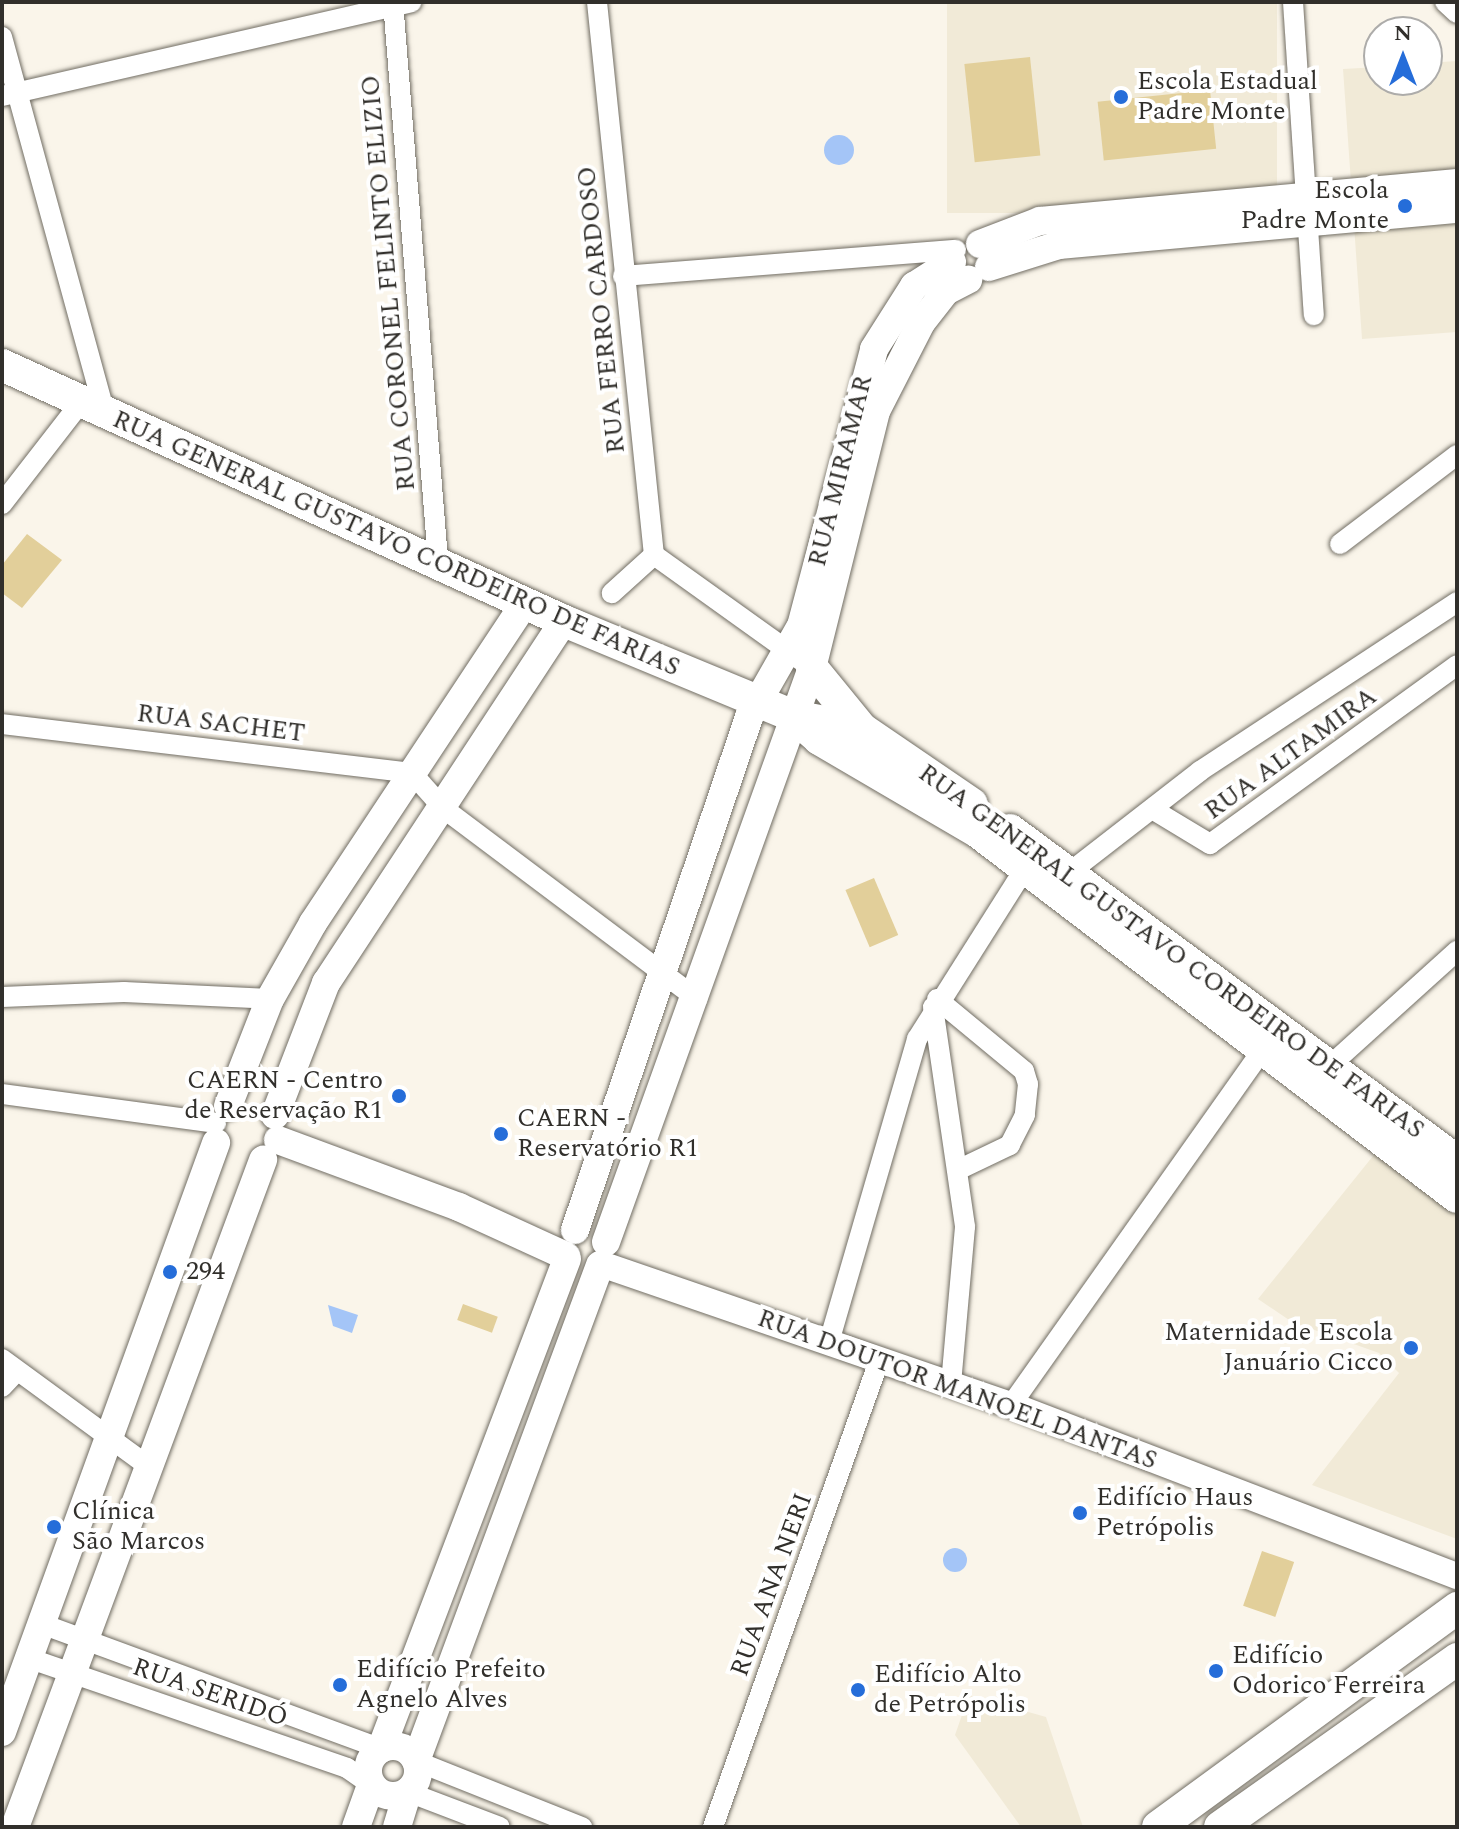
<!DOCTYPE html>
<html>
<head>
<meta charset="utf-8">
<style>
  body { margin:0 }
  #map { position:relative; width:1459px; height:1829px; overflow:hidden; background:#faf5ea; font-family:Spectral,serif }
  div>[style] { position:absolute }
  .built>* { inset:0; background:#f1ead7; transform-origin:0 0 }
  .green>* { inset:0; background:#e2cf9a; transform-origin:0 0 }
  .water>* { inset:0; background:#a4c5f7 }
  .round { border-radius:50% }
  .roads { filter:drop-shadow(0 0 2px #716d63) drop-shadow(0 0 2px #716d63) }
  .minor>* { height:20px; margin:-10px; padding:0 10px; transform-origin:10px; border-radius:10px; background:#fff }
  .tertiary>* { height:26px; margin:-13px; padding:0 13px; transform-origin:13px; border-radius:13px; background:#fff }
  .secondary>* { height:28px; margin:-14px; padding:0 14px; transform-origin:14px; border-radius:14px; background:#fff }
  .secondary>.ring { margin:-14px; padding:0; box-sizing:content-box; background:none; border:28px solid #fff; border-radius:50% }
  .primary>* { height:32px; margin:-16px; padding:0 16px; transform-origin:16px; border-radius:16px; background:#fff }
  .dots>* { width:22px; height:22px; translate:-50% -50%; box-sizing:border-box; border:4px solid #fff; border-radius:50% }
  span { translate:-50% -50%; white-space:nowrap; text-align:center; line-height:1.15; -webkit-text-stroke:8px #fff; paint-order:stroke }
  .poi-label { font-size:26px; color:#312f2b }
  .left { translate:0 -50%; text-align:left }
  .right { translate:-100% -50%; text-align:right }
  .street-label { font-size:26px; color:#312f2b }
  .frame { position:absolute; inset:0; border:4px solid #312f2b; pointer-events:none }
  .north { position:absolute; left:1363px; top:16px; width:80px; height:80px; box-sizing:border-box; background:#fff; border:2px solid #adacaa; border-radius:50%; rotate:0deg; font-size:22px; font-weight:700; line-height:32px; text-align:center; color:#312f2b }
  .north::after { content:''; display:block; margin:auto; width:28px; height:36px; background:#256dd9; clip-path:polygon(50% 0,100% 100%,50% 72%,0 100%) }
</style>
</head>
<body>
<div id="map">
  <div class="built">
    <i style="left:947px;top:2px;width:330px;height:211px"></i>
    <i style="clip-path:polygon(1457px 61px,1457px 332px,1362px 339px,1343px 69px,1379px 67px,1379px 80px,1427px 80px,1427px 63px)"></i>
    <i style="clip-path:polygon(1377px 1151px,1457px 1212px,1457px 1539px,1312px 1485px,1399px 1373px,1379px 1353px,1292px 1322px,1258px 1299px)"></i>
    <i style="clip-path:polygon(969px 1695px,1046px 1717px,1083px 1827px,1021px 1827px,955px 1735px)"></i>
  </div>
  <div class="green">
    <i style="left:1030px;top:57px;width:99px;height:66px;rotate:84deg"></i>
    <i style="left:1210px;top:90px;width:59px;height:113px;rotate:84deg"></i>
    <i style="clip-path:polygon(27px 534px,62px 560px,22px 608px,2px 593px,2px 565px)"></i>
    <i style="left:874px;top:878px;width:62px;height:31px;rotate:67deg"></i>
    <i style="left:463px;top:1304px;width:37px;height:17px;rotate:20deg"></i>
    <i style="left:1262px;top:1551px;width:34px;height:58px;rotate:19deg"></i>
  </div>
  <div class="water">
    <i class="round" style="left:824px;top:135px;width:30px;height:30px"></i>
    <i style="clip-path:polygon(328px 1305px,358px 1315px,352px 1333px,333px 1326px)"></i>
    <i class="round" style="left:943px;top:1548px;width:24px;height:24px"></i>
  </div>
  <div class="roads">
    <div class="minor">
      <i style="left:393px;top:2px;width:560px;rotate:85.39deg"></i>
      <i style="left:597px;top:2px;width:556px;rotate:84.12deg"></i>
      <i style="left:654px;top:555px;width:57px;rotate:137.9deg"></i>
      <i style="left:1293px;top:2px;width:314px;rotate:86.2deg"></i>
      <i style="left:1445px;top:2px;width:16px;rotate:43deg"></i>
      <i style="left:2px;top:37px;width:393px;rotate:74.7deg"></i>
      <i style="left:2px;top:96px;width:420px;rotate:-12.9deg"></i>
      <i style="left:623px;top:276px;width:334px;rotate:-4.5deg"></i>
      <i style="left:2px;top:504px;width:129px;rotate:-52.2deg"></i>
      <i style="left:1340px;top:544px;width:147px;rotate:-37.3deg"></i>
      <i style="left:654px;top:555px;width:194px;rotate:35.6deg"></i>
      <i style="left:2px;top:724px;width:413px;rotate:6.8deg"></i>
      <i style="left:412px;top:773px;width:47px;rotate:48.5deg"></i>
      <i style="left:443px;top:808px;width:318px;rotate:36.9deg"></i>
      <i style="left:1152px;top:809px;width:68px;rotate:31.1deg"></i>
      <i style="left:1210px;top:844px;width:305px;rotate:-35.9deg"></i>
      <i style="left:1061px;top:879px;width:176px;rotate:-37.8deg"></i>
      <i style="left:1200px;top:771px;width:308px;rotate:-33.3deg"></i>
      <i style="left:2px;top:997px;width:122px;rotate:-2.3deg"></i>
      <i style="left:124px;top:992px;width:146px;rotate:2.7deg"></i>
      <i style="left:937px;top:999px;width:113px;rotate:39.6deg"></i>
      <i style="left:1024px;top:1071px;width:14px;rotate:73deg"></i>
      <i style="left:1028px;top:1084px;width:31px;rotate:96deg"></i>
      <i style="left:1025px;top:1115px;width:34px;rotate:117deg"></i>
      <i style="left:1010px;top:1145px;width:55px;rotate:154.4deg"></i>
      <i style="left:933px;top:1007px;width:222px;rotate:81.7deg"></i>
      <i style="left:965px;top:1227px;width:158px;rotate:95.1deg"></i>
      <i style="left:1323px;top:1072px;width:181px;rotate:-42.1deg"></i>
      <i style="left:2px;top:1094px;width:216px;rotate:7.7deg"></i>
      <i style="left:829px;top:1342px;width:316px;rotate:-73.8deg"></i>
      <i style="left:917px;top:1039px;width:202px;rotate:-57.7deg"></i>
      <i style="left:2px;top:1359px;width:180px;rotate:36.2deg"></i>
      <i style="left:2px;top:1387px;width:22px;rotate:-47deg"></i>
      <i style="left:1011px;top:1405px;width:447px;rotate:-54.7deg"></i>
      <i style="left:42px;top:1624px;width:361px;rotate:20.2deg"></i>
      <i style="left:28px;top:1658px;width:337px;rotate:19deg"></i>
      <i style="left:347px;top:1768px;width:29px;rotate:35deg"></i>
      <i style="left:416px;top:1761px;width:179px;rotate:21.7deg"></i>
      <i style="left:408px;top:1792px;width:98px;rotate:20.8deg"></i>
      <i style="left:713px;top:1827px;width:495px;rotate:-70.4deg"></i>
    </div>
    <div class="tertiary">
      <i style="left:601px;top:1264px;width:434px;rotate:19deg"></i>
      <i style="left:1011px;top:1405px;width:478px;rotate:21deg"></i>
    </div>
    <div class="secondary">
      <i style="left:980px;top:244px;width:64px;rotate:-21deg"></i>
      <i style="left:1040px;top:221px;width:419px;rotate:-5.2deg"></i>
      <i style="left:989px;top:267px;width:73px;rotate:-17.4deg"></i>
      <i style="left:1059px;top:245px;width:400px;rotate:-5.2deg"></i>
      <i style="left:228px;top:1106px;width:115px;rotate:-68.6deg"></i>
      <i style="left:270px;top:999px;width:87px;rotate:-60.5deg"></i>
      <i style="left:313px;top:923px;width:384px;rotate:-56.5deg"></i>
      <i style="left:275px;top:1115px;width:142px;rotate:-68.9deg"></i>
      <i style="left:326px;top:983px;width:433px;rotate:-56.7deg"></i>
      <i style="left:278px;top:1140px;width:193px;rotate:20.3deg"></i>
      <i style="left:459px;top:1207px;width:118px;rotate:24.6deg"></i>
      <i style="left:575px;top:1230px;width:542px;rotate:-71.26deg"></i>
      <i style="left:749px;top:717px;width:105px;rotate:-60.3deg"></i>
      <i style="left:801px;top:626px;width:286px;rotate:-75.2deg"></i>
      <i style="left:874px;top:349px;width:75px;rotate:-57.6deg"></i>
      <i style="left:914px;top:286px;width:45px;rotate:-32.3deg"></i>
      <i style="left:606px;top:1242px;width:610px;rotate:-70.26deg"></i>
      <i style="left:812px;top:668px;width:265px;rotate:-76deg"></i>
      <i style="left:876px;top:411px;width:99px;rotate:-62.9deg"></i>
      <i style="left:921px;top:323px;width:41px;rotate:-52deg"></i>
      <i style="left:946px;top:291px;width:25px;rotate:-27deg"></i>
      <i style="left:2px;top:1732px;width:627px;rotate:-70.03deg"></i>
      <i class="ring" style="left:368px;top:1746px;width:22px;height:22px"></i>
      <i style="left:381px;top:1749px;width:524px;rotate:-69.21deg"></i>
      <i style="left:416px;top:1761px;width:529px;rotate:-69.65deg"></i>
      <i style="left:15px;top:1827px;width:712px;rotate:-69.6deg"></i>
      <i style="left:356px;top:1827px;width:45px;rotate:-70.3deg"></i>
      <i style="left:397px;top:1827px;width:37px;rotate:-73deg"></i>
    </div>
    <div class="primary">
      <i style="left:2px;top:365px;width:618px;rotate:24.49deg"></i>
      <i style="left:564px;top:621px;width:248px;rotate:22.5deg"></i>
      <i style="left:793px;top:716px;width:35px;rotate:41deg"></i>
      <i style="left:819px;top:739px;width:184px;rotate:30.3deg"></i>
      <i style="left:978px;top:832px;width:602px;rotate:37.31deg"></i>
      <i style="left:812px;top:668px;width:79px;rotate:50.7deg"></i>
      <i style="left:793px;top:716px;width:70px;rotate:10.7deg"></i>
      <i style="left:862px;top:729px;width:133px;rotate:34.3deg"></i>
      <i style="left:1010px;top:830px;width:556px;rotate:36.52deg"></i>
      <i style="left:1158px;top:1827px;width:371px;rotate:-36.2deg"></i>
      <i style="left:1220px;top:1827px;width:291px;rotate:-35.3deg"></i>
    </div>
  </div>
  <div class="dots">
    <i style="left:1121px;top:97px;background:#256dd9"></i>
    <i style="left:1405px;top:206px;background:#256dd9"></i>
    <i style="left:399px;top:1096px;background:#256dd9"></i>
    <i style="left:501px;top:1134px;background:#256dd9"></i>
    <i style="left:170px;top:1272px;background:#256dd9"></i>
    <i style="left:1411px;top:1348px;background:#256dd9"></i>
    <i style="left:1080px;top:1513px;background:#256dd9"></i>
    <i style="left:54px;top:1527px;background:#256dd9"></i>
    <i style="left:1216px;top:1671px;background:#256dd9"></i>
    <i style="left:340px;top:1685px;background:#256dd9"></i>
    <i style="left:858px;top:1690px;background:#256dd9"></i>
  </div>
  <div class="poi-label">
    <span class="left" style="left:1137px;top:97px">Escola Estadual<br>Padre Monte</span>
    <span class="right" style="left:1389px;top:206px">Escola<br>Padre Monte</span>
    <span class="right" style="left:383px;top:1096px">CAERN - Centro<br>de Reservação R1</span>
    <span class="left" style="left:517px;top:1134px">CAERN -<br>Reservatório R1</span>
    <span class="left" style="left:186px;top:1272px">294</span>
    <span class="right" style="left:1393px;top:1348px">Maternidade Escola<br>Januário Cicco</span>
    <span class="left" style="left:1096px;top:1513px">Edifício Haus<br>Petrópolis</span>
    <span class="left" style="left:72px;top:1527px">Clínica<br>São Marcos</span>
    <span class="left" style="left:1232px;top:1671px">Edifício<br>Odorico Ferreira</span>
    <span class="left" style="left:356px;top:1685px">Edifício Prefeito<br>Agnelo Alves</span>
    <span class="left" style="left:874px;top:1690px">Edifício Alto<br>de Petrópolis</span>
  </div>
  <div class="street-label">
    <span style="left:389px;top:283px;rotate:-95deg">RUA CORONEL FELINTO ELIZIO</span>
    <span style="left:602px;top:310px;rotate:-96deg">RUA FERRO CARDOSO</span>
    <span style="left:841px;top:471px;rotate:-76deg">RUA MIRAMAR</span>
    <span style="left:396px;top:544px;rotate:24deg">RUA GENERAL GUSTAVO CORDEIRO DE FARIAS</span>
    <span style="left:221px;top:724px;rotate:7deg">RUA SACHET</span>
    <span style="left:1291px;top:754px;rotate:-36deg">RUA ALTAMIRA</span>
    <span style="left:1171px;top:952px;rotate:36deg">RUA GENERAL GUSTAVO CORDEIRO DE FARIAS</span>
    <span style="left:957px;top:1390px;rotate:20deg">RUA DOUTOR MANOEL DANTAS</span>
    <span style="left:772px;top:1585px;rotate:-70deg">RUA ANA NERI</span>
    <span style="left:210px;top:1693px;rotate:19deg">RUA SERIDÓ</span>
  </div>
  <div class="frame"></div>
  <div class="north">N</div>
</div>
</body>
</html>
